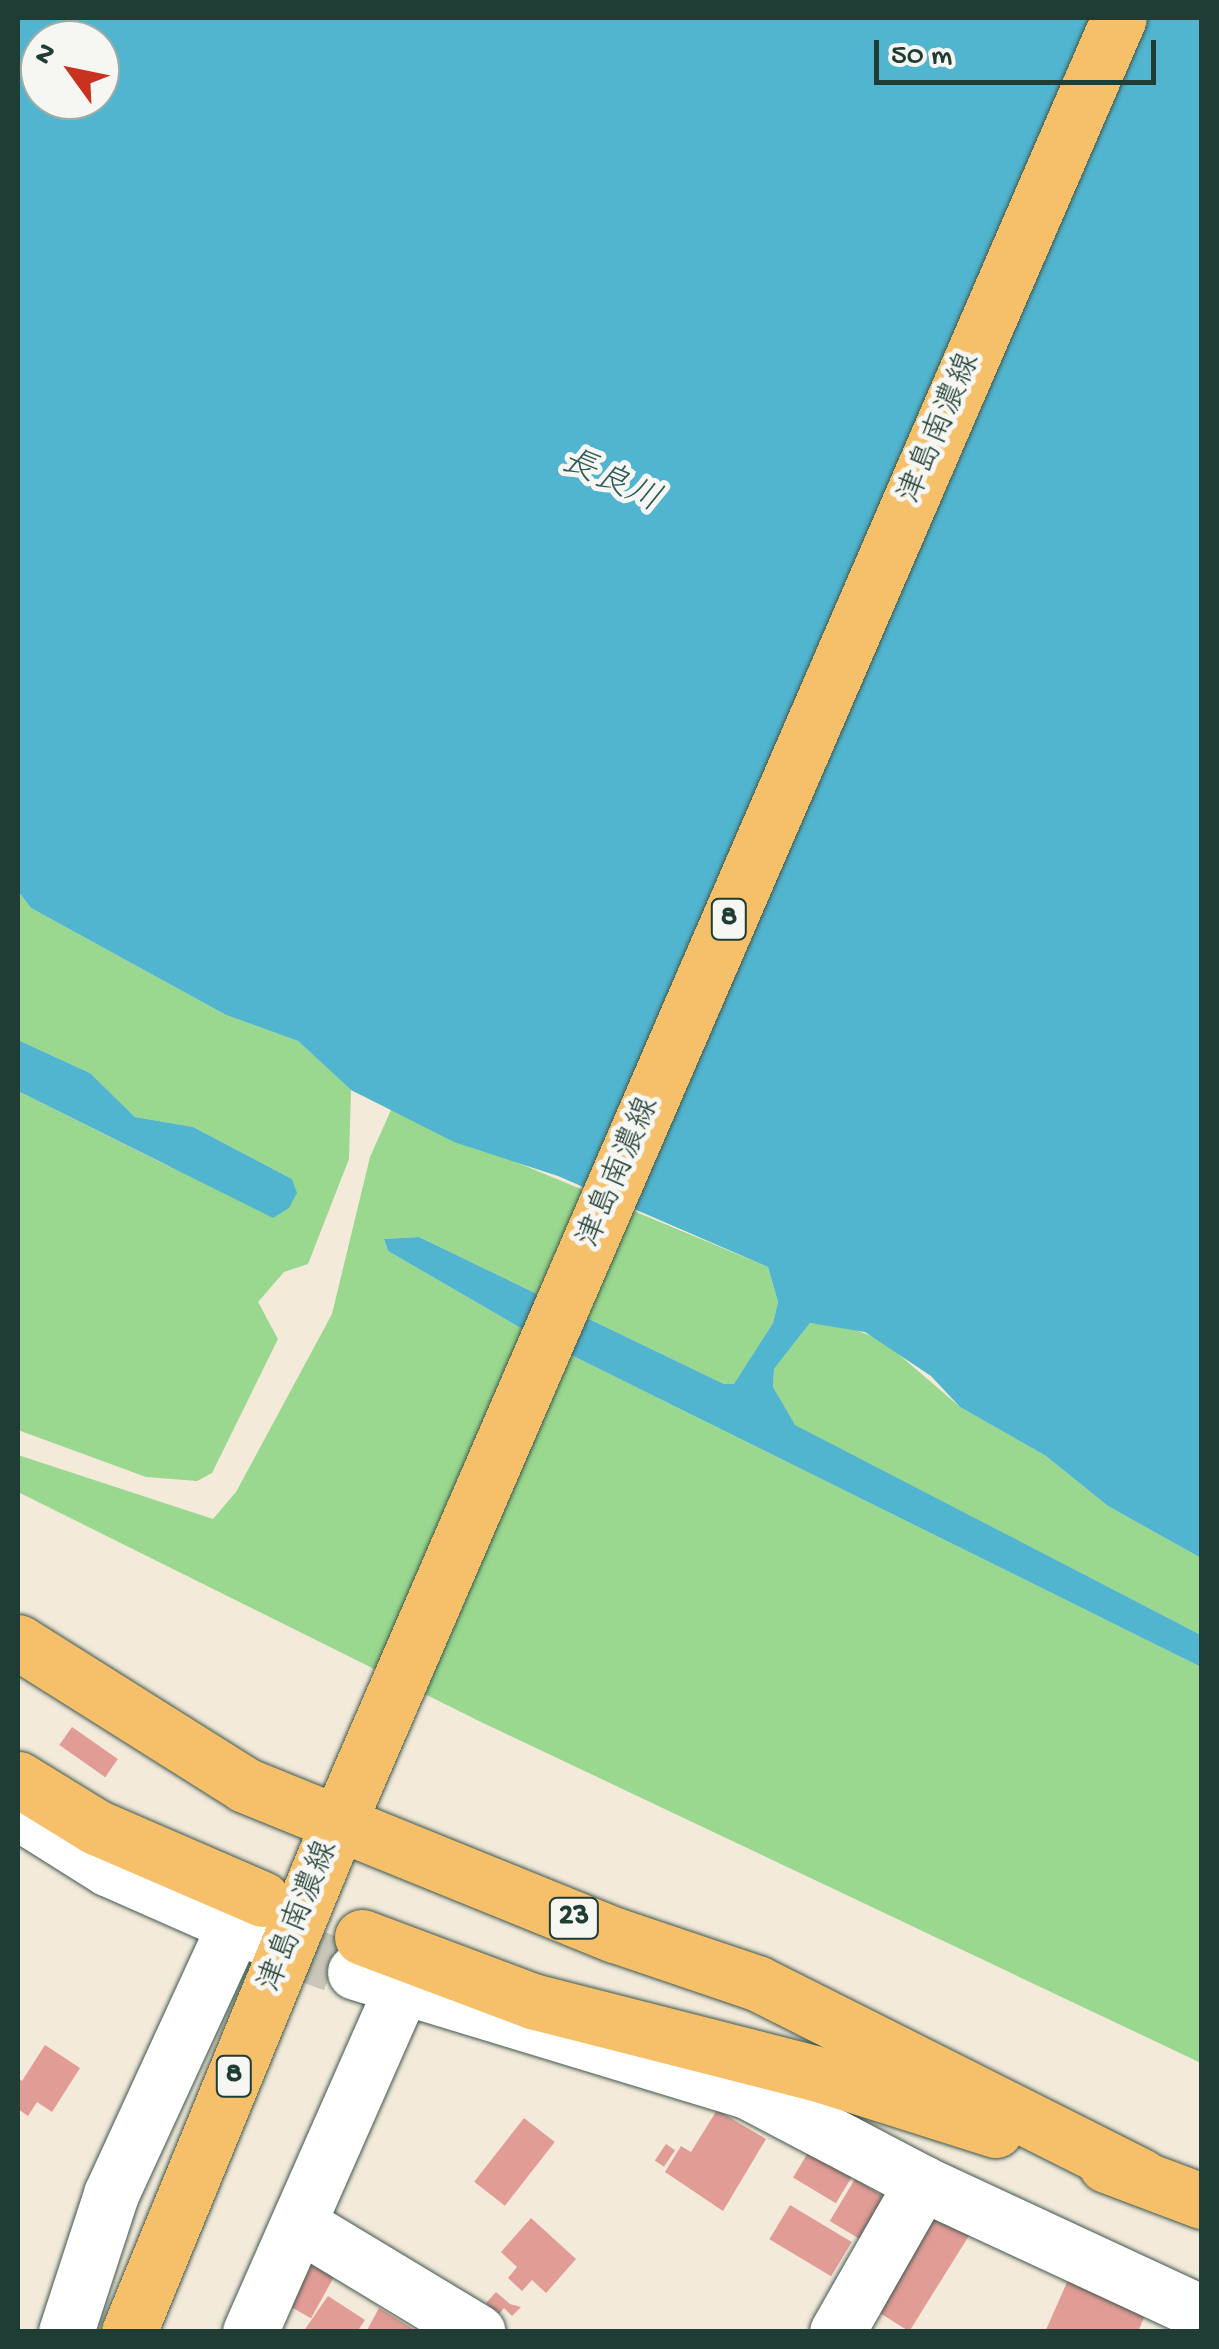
<!DOCTYPE html>
<html>
<head>
<meta charset="utf-8">
<style>
  body { margin:0 }
  #map { position:relative; width:1219px; height:2349px; overflow:hidden; background:#f3eada; font-family:"Gochi Hand","Klee One",sans-serif }
  div>[style] { position:absolute }
  .green>* { inset:0; background:#99d88e }
  .water>* { inset:0; background:#51b5d0 }
  .building>* { inset:0; background:#e19c96; transform-origin:0 0 }
  .minor-tunnel>* { height:55px; margin-top:-27.5px; transform-origin:0; background:repeating-linear-gradient(90deg,#c9c7b9 0 55px,transparent 0 83px) }
  .roads { filter:drop-shadow(0 0 2px #3f574d) drop-shadow(0 0 2px #3f574d) }
  .minor>* { height:55px; margin:-27.5px; padding:0 27.5px; transform-origin:27.5px; border-radius:27.5px; background:#fff }
  .major>* { height:55px; margin:-27.5px; padding:0 27.5px; transform-origin:27.5px; border-radius:27.5px; background:#f6c06b }
  span { translate:-50% -50%; white-space:nowrap; text-align:center; line-height:1.15; -webkit-text-stroke:10px #f6f6f2; paint-order:stroke }
  .shield-label span { padding:2px 8px; background:#f6f6f2; border:2px solid; border-radius:8px; -webkit-text-stroke-width:0 }
  .shield-label { font-size:30px; color:#1f3d34; font-weight:700 }
  .street-label { font-size:32px; color:#1f3d34 }
  .water-label { font-size:35px; color:#2c5b5b; font-style:italic }
  .frame { position:absolute; inset:0; border:20px solid #1f3d34; pointer-events:none }
  .north { position:absolute; left:20px; top:20px; width:100px; height:100px; box-sizing:border-box; background:#f6f6f2; border:2px solid #a0aca6; border-radius:50%; rotate:303deg; font-size:28px; font-weight:700; line-height:40px; text-align:center; color:#1f3d34 }
  .north::after { content:''; display:block; margin:auto; width:35px; height:45px; background:#c8321e; clip-path:polygon(50% 0,100% 100%,50% 72%,0 100%) }
  .scale { position:absolute; left:874px; top:40px; width:282px; height:45px; box-sizing:border-box; border:5px solid #1f3d34; border-top:0; padding-left:12px; font-size:30px; line-height:35px; white-space:nowrap; color:#1f3d34; -webkit-text-stroke:8px #f6f6f2; paint-order:stroke }
</style>
</head>
<body>
<div id="map">
  <div class="green">
    <i style="clip-path:polygon(18px 891px,31px 908px,226px 1015px,298px 1041px,351px 1090px,349px 1159px,308px 1264px,284px 1272px,258px 1302px,278px 1339px,212px 1473px,197px 1481px,146px 1477px,18px 1430px,18px 1091px,170px 1167px,292px 1179px,193px 1127px,135px 1117px,90px 1073px,18px 1040px)"></i>
    <i style="clip-path:polygon(391px 1110px,768px 1267px,778px 1302px,773px 1323px,734px 1385px,724px 1384px,419px 1237px,384px 1239px,388px 1251px,543px 1341px,1201px 1667px,1201px 2063px,481px 1722px,18px 1492px,18px 1455px,213px 1519px,236px 1492px,332px 1314px,370px 1157px)"></i>
    <i style="clip-path:polygon(810px 1323px,845px 1326px,882px 1340px,960px 1407px,1046px 1456px,1108px 1506px,1201px 1558px,1201px 1635px,794px 1425px,773px 1387px,774px 1369px)"></i>
  </div>
  <div class="water">
    <i style="clip-path:polygon(evenodd,18px 18px,1201px 18px,1201px 1558px,1108px 1506px,1046px 1456px,960px 1407px,931px 1376px,865px 1332px,810px 1323px,774px 1369px,773px 1387px,795px 1425px,1201px 1635px,1201px 1667px,543px 1341px,388px 1251px,384px 1239px,419px 1237px,724px 1384px,734px 1384px,773px 1323px,778px 1302px,768px 1267px,558px 1176px,454px 1142px,351px 1090px,298px 1041px,226px 1015px,31px 908px,18px 891px,18px 18px,40px 40px,100px 40px,100px 100px,40px 100px,40px 40px)"></i>
    <i style="clip-path:polygon(18px 1040px,90px 1073px,135px 1117px,193px 1127px,292px 1179px,297px 1193px,289px 1208px,273px 1218px,18px 1091px)"></i>
  </div>
  <div class="building">
    <i style="left:72px;top:1727px;width:56px;height:22px;rotate:35deg"></i>
    <i style="clip-path:polygon(45px 2045px,80px 2068px,52px 2112px,37px 2102px,28px 2116px,18px 2109px,18px 2078px,22px 2081px)"></i>
    <i style="clip-path:polygon(717px 2110px,766px 2139px,723px 2211px,665px 2172px,681px 2146px,691px 2152px)"></i>
    <i style="left:524px;top:2118px;width:39px;height:81px;rotate:38deg"></i>
    <i style="left:666px;top:2144px;width:11px;height:20px;rotate:34deg"></i>
    <i style="left:809px;top:2151px;width:50px;height:31px;rotate:31deg"></i>
    <i style="left:855px;top:2179px;width:45px;height:49px;rotate:31deg"></i>
    <i style="left:790px;top:2205px;width:72px;height:40px;rotate:31deg"></i>
    <i style="left:925px;top:2208px;width:52px;height:113px;rotate:32deg"></i>
    <i style="clip-path:polygon(531px 2218px,576px 2259px,546px 2293px,532px 2280px,522px 2291px,508px 2278px,517px 2267px,501px 2252px)"></i>
    <i style="left:312px;top:2265px;width:25px;height:47px;rotate:29deg"></i>
    <i style="clip-path:polygon(1068px 2280px,1145px 2315px,1138px 2332px,1045px 2332px)"></i>
    <i style="clip-path:polygon(496px 2292px,510px 2304px,521px 2307px,512px 2316px,504px 2308px,498px 2315px,486px 2303px)"></i>
    <i style="clip-path:polygon(328px 2296px,365px 2320px,357px 2332px,303px 2332px)"></i>
    <i style="clip-path:polygon(379px 2308px,418px 2332px,366px 2332px)"></i>
  </div>
  <div class="minor-tunnel">
    <i style="left:282px;top:1945px;width:78px;rotate:20.3deg"></i>
  </div>
  <div class="roads">
    <div class="minor">
      <i style="left:18px;top:1812px;width:107px;rotate:32.1deg"></i>
      <i style="left:109px;top:1869px;width:174px;rotate:23.8deg"></i>
      <i style="left:355px;top:1972px;width:412px;rotate:16.9deg"></i>
      <i style="left:749px;top:2092px;width:195px;rotate:27.7deg"></i>
      <i style="left:922px;top:2183px;width:309px;rotate:24.9deg"></i>
      <i style="left:302px;top:2226px;width:205px;rotate:31.1deg"></i>
      <i style="left:66px;top:2332px;width:145px;rotate:-71.9deg"></i>
      <i style="left:111px;top:2194px;width:295px;rotate:-65.3deg"></i>
      <i style="left:250px;top:2332px;width:374px;rotate:-66.2deg"></i>
      <i style="left:837px;top:2332px;width:172px;rotate:-60.3deg"></i>
    </div>
    <div class="major">
      <i style="left:18px;top:1642px;width:268px;rotate:32.2deg"></i>
      <i style="left:245px;top:1785px;width:399px;rotate:22.1deg"></i>
      <i style="left:615px;top:1935px;width:150px;rotate:18.7deg"></i>
      <i style="left:757px;top:1983px;width:429px;rotate:26.7deg"></i>
      <i style="left:18px;top:1779px;width:92px;rotate:31.6deg"></i>
      <i style="left:96px;top:1827px;width:181px;rotate:23.4deg"></i>
      <i style="left:362px;top:1937px;width:182px;rotate:20.6deg"></i>
      <i style="left:532px;top:2001px;width:299px;rotate:14.3deg"></i>
      <i style="left:822px;top:2075px;width:182px;rotate:17.6deg"></i>
      <i style="left:1106px;top:2165px;width:103px;rotate:20.6deg"></i>
      <i style="left:129px;top:2332px;width:552px;rotate:-67.66deg"></i>
      <i style="left:339px;top:1821px;width:1964px;rotate:-66.61deg"></i>
    </div>
  </div>
  <div class="shield-label">
    <span style="left:729px;top:919px">8</span>
    <span style="left:574px;top:1918px">23</span>
    <span style="left:234px;top:2076px">8</span>
  </div>
  <div class="street-label">
    <span style="left:941px;top:429px;rotate:-67deg">津島南濃線</span>
    <span style="left:620px;top:1173px;rotate:-67deg">津島南濃線</span>
    <span style="left:300px;top:1917px;rotate:-68deg">津島南濃線</span>
  </div>
  <div class="water-label">
    <span style="left:610px;top:483px;rotate:25deg">長良川</span>
  </div>
  <div class="frame"></div>
  <div class="north">N</div>
  <div class="scale">50 m</div>
</div>
</body>
</html>
